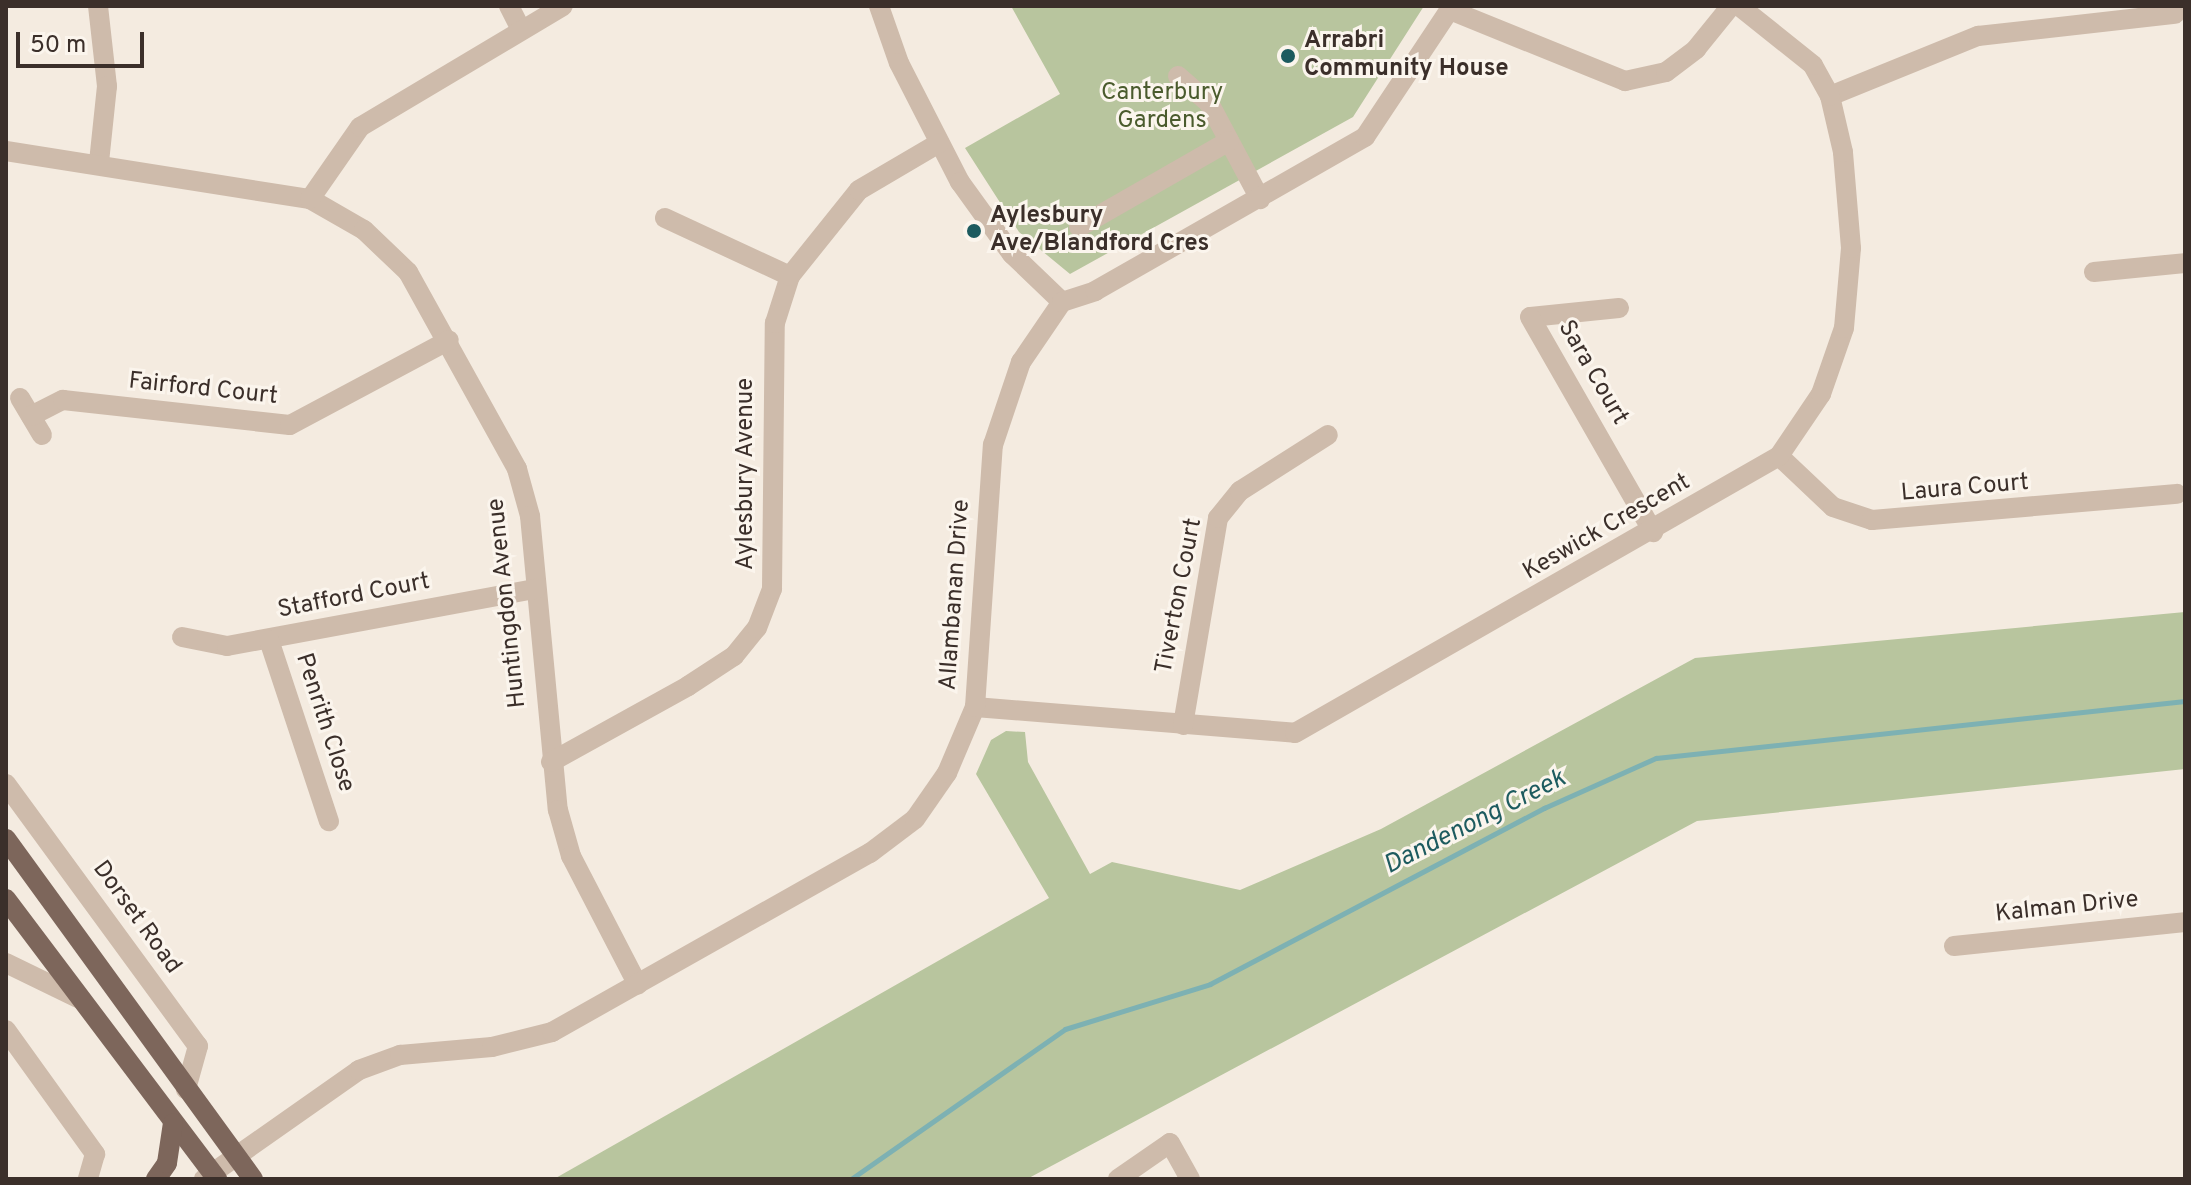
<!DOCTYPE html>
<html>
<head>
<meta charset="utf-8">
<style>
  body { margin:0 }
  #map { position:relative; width:2191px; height:1185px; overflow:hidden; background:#f4ebe0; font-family:Overpass,sans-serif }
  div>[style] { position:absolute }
  .green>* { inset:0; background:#b8c59e }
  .stream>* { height:5px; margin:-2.5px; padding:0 2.5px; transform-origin:2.5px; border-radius:2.5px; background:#7db1b3 }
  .minor>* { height:20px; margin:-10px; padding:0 10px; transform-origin:10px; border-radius:10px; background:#cebbab }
  .major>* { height:20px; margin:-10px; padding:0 10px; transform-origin:10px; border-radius:10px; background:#7d665b }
  .dots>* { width:22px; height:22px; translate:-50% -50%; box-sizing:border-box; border:4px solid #fbf5ed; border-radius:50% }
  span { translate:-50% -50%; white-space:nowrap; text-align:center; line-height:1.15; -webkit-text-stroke:6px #fbf5ed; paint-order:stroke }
  .poi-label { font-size:24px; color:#3b2f2a; font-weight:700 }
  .left { translate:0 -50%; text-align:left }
  .park-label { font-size:24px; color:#4a5b2d }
  .street-label { font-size:24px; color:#3b2f2a }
  .water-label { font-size:26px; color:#1d5b5f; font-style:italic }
  .frame { position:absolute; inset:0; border:8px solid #3b2f2a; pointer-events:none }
  .scale { position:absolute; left:16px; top:32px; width:128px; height:36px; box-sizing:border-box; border:4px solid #3b2f2a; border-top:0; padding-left:10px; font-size:24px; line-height:28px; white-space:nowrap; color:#3b2f2a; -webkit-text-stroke:6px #fbf5ed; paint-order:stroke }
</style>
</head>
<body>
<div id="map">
  <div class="green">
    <i style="clip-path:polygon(1011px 6px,1424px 6px,1353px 117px,1070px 274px,1019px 232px,965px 148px,1060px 94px)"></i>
    <i style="clip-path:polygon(2185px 612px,2185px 769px,1697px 821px,1027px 1179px,554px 1179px,1049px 898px,976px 774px,991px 740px,1006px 731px,1025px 732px,1028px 762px,1090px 874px,1112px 862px,1240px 890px,1381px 829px,1695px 658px)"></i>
  </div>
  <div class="stream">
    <i style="left:851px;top:1179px;width:261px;rotate:-35deg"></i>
    <i style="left:1065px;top:1029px;width:152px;rotate:-17.2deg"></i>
    <i style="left:1210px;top:984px;width:378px;rotate:-27.8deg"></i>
    <i style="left:1544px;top:808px;width:123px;rotate:-24.1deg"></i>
    <i style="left:1656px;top:758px;width:532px;rotate:-6.15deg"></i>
  </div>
  <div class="minor">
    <i style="left:98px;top:6px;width:81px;rotate:83.6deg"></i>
    <i style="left:107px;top:86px;width:76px;rotate:96deg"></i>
    <i style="left:509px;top:6px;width:27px;rotate:63deg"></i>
    <i style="left:879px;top:6px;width:60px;rotate:70.7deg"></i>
    <i style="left:899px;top:63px;width:134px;rotate:62.9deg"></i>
    <i style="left:960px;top:182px;width:89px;rotate:54.2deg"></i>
    <i style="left:1012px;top:254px;width:69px;rotate:43.8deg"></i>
    <i style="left:1450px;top:10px;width:189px;rotate:22.1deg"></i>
    <i style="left:1625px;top:81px;width:42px;rotate:-12.4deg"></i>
    <i style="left:1666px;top:72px;width:38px;rotate:-37deg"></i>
    <i style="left:1696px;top:49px;width:55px;rotate:-50.9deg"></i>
    <i style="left:1178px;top:76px;width:41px;rotate:41.1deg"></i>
    <i style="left:1209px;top:103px;width:109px;rotate:62deg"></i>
    <i style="left:1830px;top:96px;width:160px;rotate:-22.1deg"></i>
    <i style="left:1978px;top:36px;width:198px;rotate:-6.4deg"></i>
    <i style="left:6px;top:151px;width:308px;rotate:9deg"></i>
    <i style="left:310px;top:199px;width:62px;rotate:29.9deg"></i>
    <i style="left:364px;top:230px;width:61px;rotate:43.7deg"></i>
    <i style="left:408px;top:272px;width:225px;rotate:61deg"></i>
    <i style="left:517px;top:469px;width:49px;rotate:74.5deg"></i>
    <i style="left:530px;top:516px;width:295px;rotate:84.6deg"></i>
    <i style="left:558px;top:810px;width:48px;rotate:74.2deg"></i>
    <i style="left:571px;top:856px;width:145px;rotate:62.6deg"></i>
    <i style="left:310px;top:199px;width:88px;rotate:-55.2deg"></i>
    <i style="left:360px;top:127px;width:236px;rotate:-30.8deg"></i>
    <i style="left:665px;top:218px;width:138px;rotate:24.9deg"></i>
    <i style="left:1079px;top:227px;width:173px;rotate:-29.8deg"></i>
    <i style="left:2094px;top:272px;width:91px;rotate:-5.6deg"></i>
    <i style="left:1619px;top:308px;width:89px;rotate:174.2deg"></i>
    <i style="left:1530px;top:317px;width:248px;rotate:60.2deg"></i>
    <i style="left:20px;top:398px;width:43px;rotate:59.3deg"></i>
    <i style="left:31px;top:416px;width:36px;rotate:-27deg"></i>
    <i style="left:63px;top:400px;width:228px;rotate:6.3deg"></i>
    <i style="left:290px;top:425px;width:180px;rotate:-28.1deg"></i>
    <i style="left:1779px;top:456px;width:74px;rotate:43.4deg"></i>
    <i style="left:1833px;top:507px;width:41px;rotate:18.4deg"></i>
    <i style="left:1872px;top:520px;width:306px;rotate:-4.9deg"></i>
    <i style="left:182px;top:637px;width:46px;rotate:11.3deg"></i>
    <i style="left:227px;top:646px;width:314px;rotate:-10.5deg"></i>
    <i style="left:269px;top:640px;width:191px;rotate:71.7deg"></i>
    <i style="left:975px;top:707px;width:321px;rotate:4.6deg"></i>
    <i style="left:1295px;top:733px;width:558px;rotate:-29.78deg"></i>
    <i style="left:1779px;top:456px;width:75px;rotate:-55.9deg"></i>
    <i style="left:1821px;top:394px;width:70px;rotate:-70.8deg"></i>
    <i style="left:1844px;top:328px;width:80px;rotate:-85deg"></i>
    <i style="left:1851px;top:248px;width:96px;rotate:-94.8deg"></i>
    <i style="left:1843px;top:152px;width:57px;rotate:-103.1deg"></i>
    <i style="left:1830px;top:96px;width:35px;rotate:-119deg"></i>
    <i style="left:1813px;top:65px;width:95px;rotate:-141.4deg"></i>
    <i style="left:1183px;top:725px;width:210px;rotate:-80.4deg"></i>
    <i style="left:1218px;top:518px;width:35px;rotate:-51deg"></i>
    <i style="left:1240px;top:491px;width:104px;rotate:-32.5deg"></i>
    <i style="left:551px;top:762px;width:157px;rotate:-29deg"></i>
    <i style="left:688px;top:686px;width:55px;rotate:-33.1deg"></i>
    <i style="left:734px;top:656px;width:36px;rotate:-51deg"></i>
    <i style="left:757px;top:628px;width:42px;rotate:-69deg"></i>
    <i style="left:772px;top:589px;width:266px;rotate:-89.4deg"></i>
    <i style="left:775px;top:323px;width:49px;rotate:-72.3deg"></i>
    <i style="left:790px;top:276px;width:110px;rotate:-51.3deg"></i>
    <i style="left:859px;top:190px;width:93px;rotate:-30.4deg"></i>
    <i style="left:6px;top:784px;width:325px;rotate:53.8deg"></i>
    <i style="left:198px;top:1046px;width:45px;rotate:105.6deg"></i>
    <i style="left:1954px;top:946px;width:232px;rotate:-5.9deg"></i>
    <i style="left:6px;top:963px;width:80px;rotate:25.9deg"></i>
    <i style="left:6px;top:1030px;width:153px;rotate:54.3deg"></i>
    <i style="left:95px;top:1154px;width:26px;rotate:106deg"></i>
    <i style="left:204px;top:1179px;width:189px;rotate:-35.1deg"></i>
    <i style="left:359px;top:1070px;width:44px;rotate:-20.1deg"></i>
    <i style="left:400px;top:1055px;width:92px;rotate:-5deg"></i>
    <i style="left:492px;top:1047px;width:62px;rotate:-14deg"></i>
    <i style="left:552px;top:1032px;width:365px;rotate:-29.4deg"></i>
    <i style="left:870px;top:853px;width:56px;rotate:-37.1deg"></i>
    <i style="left:915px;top:819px;width:56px;rotate:-55.2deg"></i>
    <i style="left:947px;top:773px;width:72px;rotate:-67deg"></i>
    <i style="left:975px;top:707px;width:263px;rotate:-86.1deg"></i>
    <i style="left:993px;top:445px;width:88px;rotate:-71.4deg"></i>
    <i style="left:1021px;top:362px;width:73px;rotate:-55.7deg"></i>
    <i style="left:1062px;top:302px;width:35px;rotate:-18deg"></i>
    <i style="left:1095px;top:291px;width:311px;rotate:-29.7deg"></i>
    <i style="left:1365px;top:137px;width:157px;rotate:-56.4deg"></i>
    <i style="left:1118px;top:1179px;width:63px;rotate:-34.7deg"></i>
    <i style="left:1170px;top:1143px;width:41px;rotate:60.9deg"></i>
  </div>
  <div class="major">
    <i style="left:6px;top:839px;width:420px;rotate:54deg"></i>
    <i style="left:6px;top:899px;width:351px;rotate:53deg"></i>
    <i style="left:156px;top:1179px;width:19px;rotate:-55deg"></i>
    <i style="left:167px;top:1163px;width:40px;rotate:-81.5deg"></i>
  </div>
  <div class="dots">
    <i style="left:1288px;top:56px;background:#1d5b5f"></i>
    <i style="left:974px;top:231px;background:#1d5b5f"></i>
  </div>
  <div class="poi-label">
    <span class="left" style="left:1304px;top:56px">Arrabri<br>Community House</span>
    <span class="left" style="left:990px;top:231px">Aylesbury<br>Ave/Blandford Cres</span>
  </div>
  <div class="park-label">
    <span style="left:1162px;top:108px">Canterbury<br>Gardens</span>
  </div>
  <div class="street-label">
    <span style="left:1592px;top:373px;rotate:60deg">Sara Court</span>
    <span style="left:203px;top:390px;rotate:6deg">Fairford Court</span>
    <span style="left:747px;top:474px;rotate:-90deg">Aylesbury Avenue</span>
    <span style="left:1965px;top:489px;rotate:-5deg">Laura Court</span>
    <span style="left:1607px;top:528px;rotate:-30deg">Keswick Crescent</span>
    <span style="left:956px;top:595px;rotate:-86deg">Allambanan Drive</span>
    <span style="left:1180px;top:596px;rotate:-79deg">Tiverton Court</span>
    <span style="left:354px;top:597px;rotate:-11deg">Stafford Court</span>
    <span style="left:508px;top:603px;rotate:-96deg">Huntingdon Avenue</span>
    <span style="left:324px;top:723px;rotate:72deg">Penrith Close</span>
    <span style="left:2067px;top:908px;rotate:-6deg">Kalman Drive</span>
    <span style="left:136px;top:918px;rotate:54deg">Dorset Road</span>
  </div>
  <div class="water-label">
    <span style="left:1475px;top:823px;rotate:-27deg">Dandenong Creek</span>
  </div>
  <div class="frame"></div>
  <div class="scale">50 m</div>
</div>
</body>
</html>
